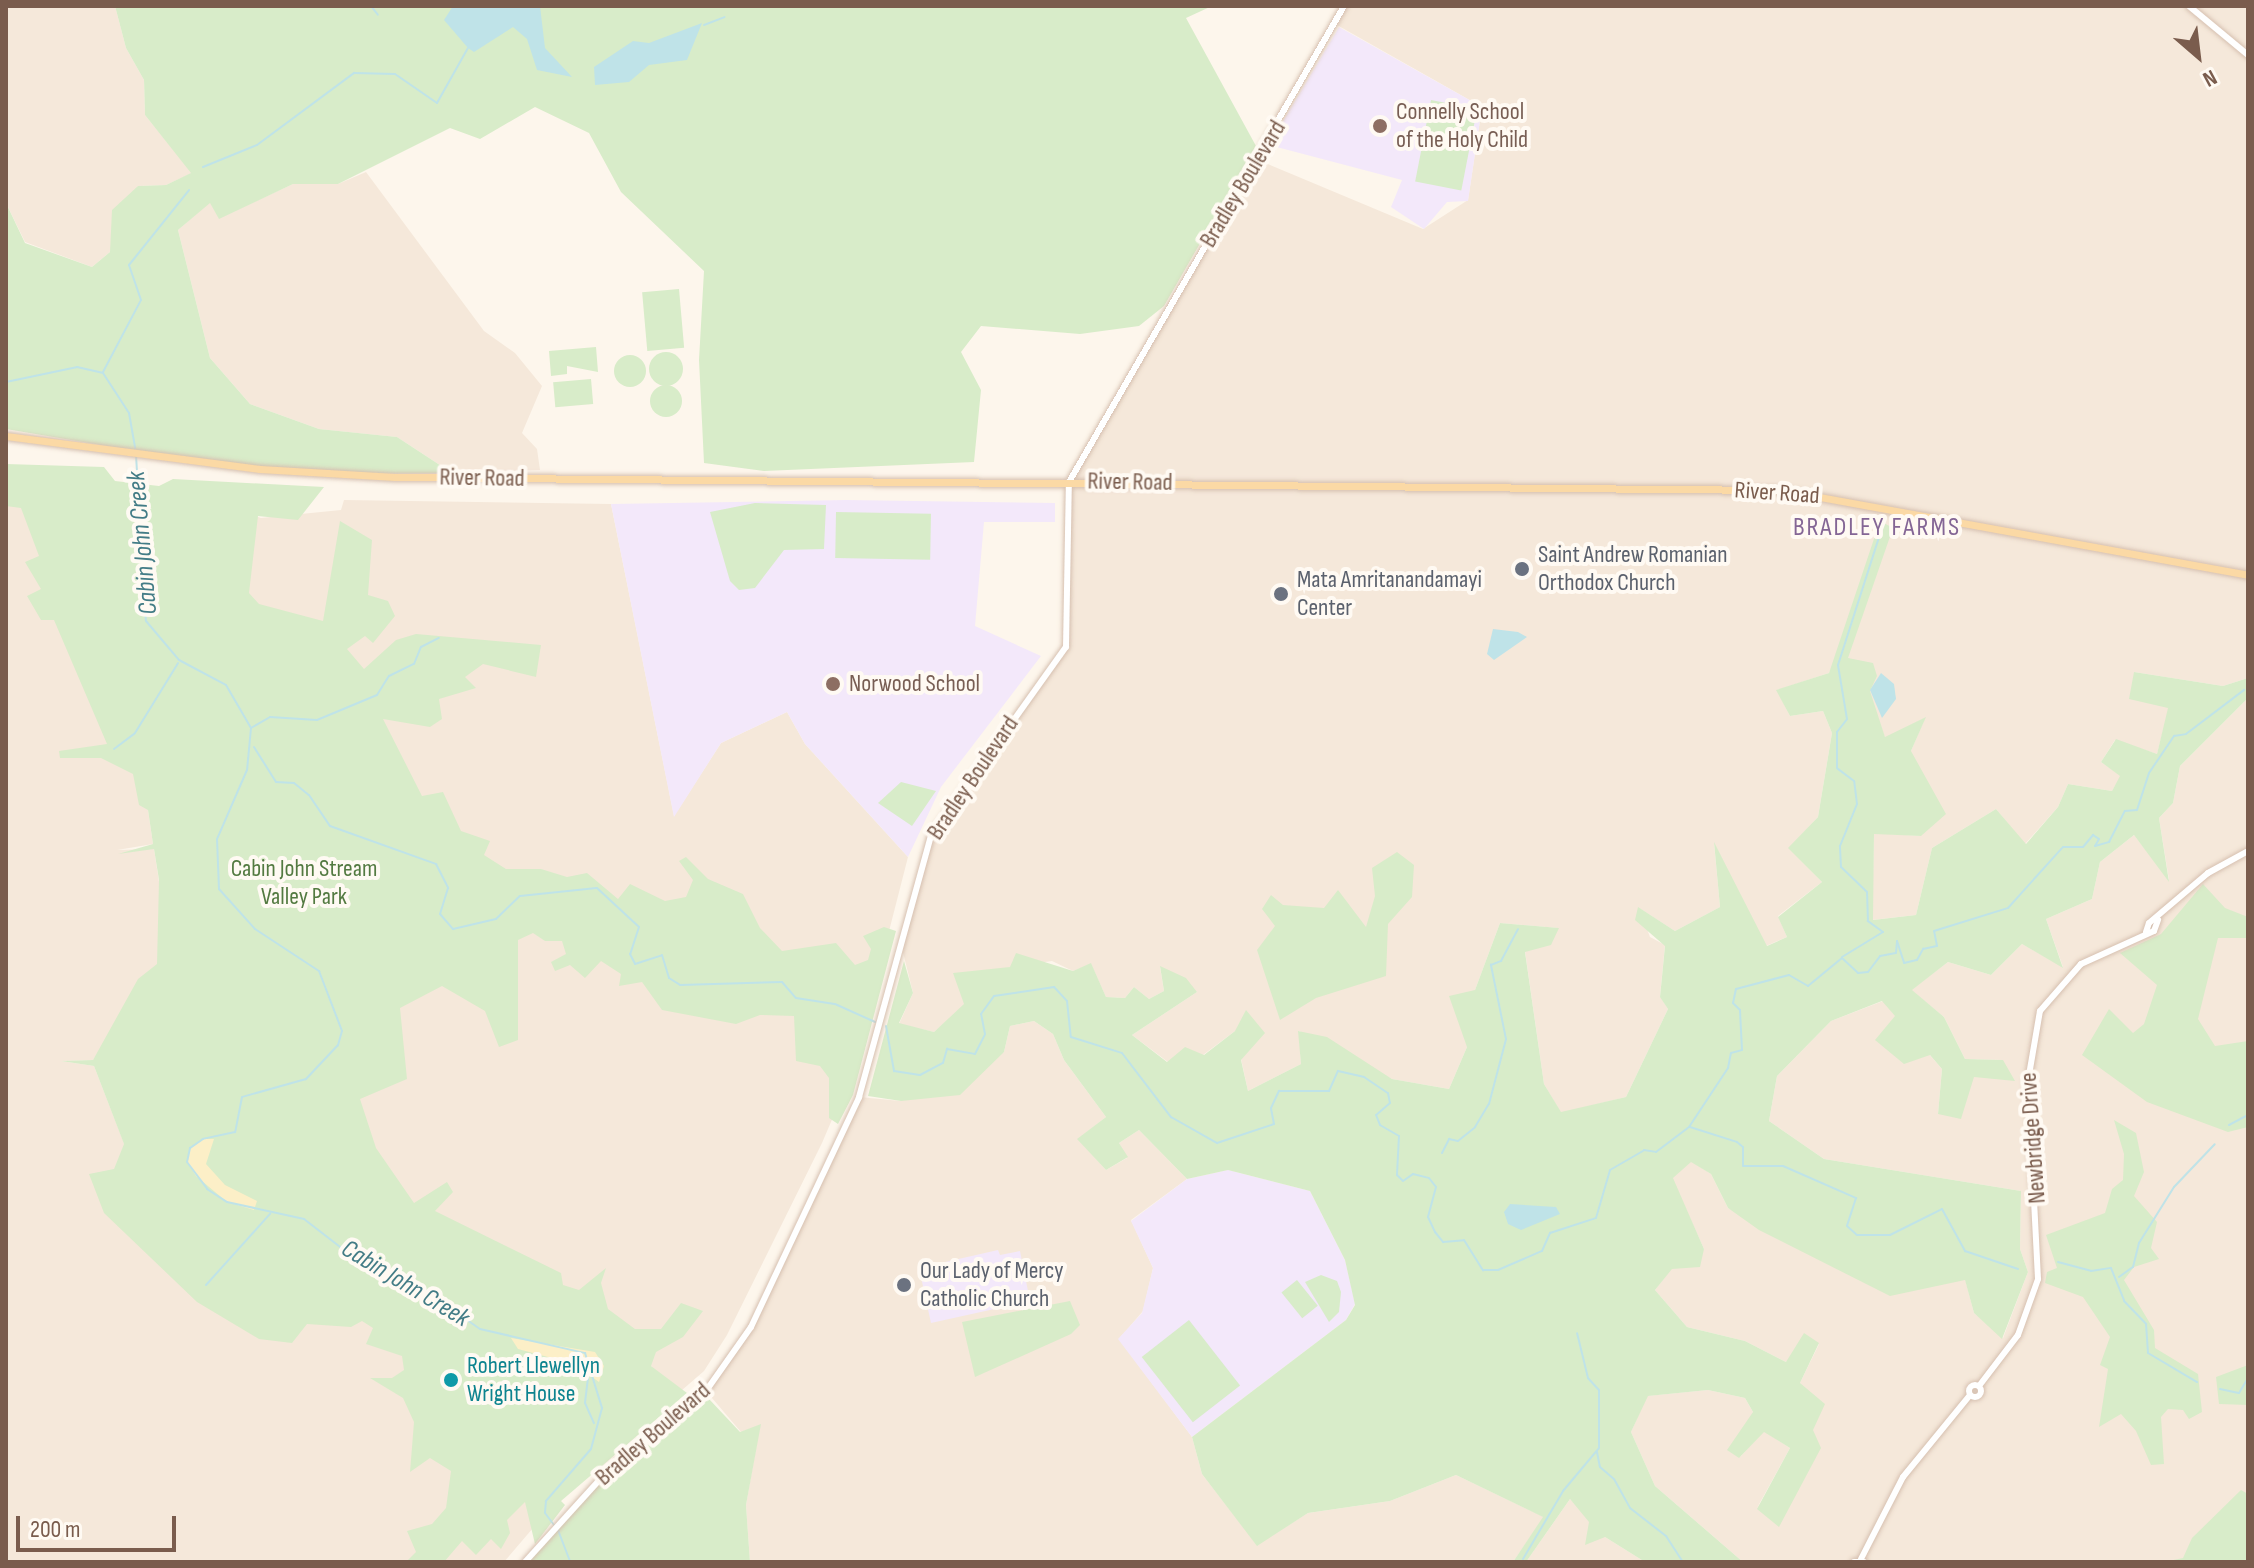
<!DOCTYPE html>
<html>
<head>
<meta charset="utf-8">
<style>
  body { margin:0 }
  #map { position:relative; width:2254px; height:1568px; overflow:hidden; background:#fdf6ec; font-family:"Sofia Sans Condensed",sans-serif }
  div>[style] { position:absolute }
  .residential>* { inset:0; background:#f5e8da }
  .education>* { inset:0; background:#f3e8fa }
  .green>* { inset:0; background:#d8ecc9; transform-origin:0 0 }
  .round { border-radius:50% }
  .sand>* { inset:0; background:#fcefc7 }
  .water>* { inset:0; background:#bfe3e8 }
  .stream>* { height:2px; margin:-1px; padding:0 1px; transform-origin:1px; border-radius:1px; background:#bfe3e8 }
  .roads { filter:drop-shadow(0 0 2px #d6c0b0) drop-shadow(0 0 2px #d6c0b0) }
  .secondary>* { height:6px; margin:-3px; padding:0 3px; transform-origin:3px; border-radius:3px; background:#fff }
  .secondary>.ring { margin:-3px; padding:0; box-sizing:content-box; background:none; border:6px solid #fff; border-radius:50% }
  .primary>* { height:7px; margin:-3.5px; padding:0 3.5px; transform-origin:3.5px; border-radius:3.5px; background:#fbd9a5 }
  .dots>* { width:22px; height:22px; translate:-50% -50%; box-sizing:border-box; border:4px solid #fffaf3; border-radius:50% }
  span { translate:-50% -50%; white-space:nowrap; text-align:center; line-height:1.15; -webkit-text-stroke:8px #fffaf3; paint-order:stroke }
  .education-label { font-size:24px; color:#785e54 }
  .left { translate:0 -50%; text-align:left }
  .street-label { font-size:24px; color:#7a5c4d }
  .worship-label { font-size:24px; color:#5b616d }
  .park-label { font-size:24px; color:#537a41 }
  .culture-label { font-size:24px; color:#0d838f }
  .neighbourhood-label { font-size:26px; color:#846695; letter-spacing:2px }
  .water-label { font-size:26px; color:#437c86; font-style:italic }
  .frame { position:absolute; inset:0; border:8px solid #7a5c4d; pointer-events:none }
  .north { position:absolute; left:2158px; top:16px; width:80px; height:80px; -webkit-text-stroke:6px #fffaf3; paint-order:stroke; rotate:152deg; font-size:22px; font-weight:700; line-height:32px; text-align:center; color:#7a5c4d }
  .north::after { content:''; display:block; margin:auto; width:28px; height:36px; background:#7a5c4d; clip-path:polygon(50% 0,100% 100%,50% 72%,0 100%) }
  .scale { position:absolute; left:16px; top:1516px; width:160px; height:36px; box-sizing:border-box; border:4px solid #7a5c4d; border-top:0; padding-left:10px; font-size:24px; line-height:28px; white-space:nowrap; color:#7a5c4d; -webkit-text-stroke:6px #fffaf3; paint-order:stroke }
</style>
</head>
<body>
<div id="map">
  <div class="residential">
    <i style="clip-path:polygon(6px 6px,115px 6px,126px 48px,144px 80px,145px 115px,192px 173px,166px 185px,138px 186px,110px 252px,92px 267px,25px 242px,6px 203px)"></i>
    <i style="clip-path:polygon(1344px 6px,2248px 6px,2248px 678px,2223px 686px,2134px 672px,2169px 708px,2157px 754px,2115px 740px,2101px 762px,2121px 776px,2112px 791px,2068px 784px,2058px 807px,2025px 844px,1996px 809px,1932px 848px,1916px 915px,1872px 920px,1874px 833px,1921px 836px,1911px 751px,1925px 718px,1885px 738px,1874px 706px,1837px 656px,1829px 673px,1777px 690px,1790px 716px,1823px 711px,1832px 733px,1818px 817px,1789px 848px,1822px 882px,1778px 916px,1787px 937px,1766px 946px,1714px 843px,1720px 907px,1675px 931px,1639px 908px,1650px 937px,1665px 945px,1660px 996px,1668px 1009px,1626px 1097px,1561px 1113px,1544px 1084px,1525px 951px,1558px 928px,1500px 923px,1475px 990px,1467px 1047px,1449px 1089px,1392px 1079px,1299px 1031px,1301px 1064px,1248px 1091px,1235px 1031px,1203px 1055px,1168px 1062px,1132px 1035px,1197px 992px,1160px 967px,1164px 991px,1149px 999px,1134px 987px,1125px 998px,1106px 997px,1091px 964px,1073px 971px,1052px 961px,1010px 967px,934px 1032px,899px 1024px,913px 993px,901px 944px,919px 870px,944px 813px,1066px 647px,1069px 482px,1258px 160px,1423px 229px,1468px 200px,1482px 107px,1337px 25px)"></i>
    <i style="clip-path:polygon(366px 172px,484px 331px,515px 353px,542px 386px,522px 433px,537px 449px,540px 470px,452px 473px,397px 437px,319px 429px,250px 404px,210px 358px,178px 230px,210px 202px,219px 218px,293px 184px,338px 184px)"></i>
    <i style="clip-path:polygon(6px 468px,139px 749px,153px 844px,117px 850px,154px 849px,169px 947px,93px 1060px,61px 1061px,94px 1066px,134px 1169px,320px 1293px,520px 1385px,539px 1521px,504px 1562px,6px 1562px)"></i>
    <i style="clip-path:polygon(207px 498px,261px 518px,341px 510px,344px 500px,611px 504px,674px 816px,721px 743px,787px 712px,805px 744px,908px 857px,854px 1068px,822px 1143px,727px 1335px,704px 1371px,674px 1397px,638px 1348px,429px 1257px,327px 1111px,401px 1064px,398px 1004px,222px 594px)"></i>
    <i style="clip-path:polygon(2248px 698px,2248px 1562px,1743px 1562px,1655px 1486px,1631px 1432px,1647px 1396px,1708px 1390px,1745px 1398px,1753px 1412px,1740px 1457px,1764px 1431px,1790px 1448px,1757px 1508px,1813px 1430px,1800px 1383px,1819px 1344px,1786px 1362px,1745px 1341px,1687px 1327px,1655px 1290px,1671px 1269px,1704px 1249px,1672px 1178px,1691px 1161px,1711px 1174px,1728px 1208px,1890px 1295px,1965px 1279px,1974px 1313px,2003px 1338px,2028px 1272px,2020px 1249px,2021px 1191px,1824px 1159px,1769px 1121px,1777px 1076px,1831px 1021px,1883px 1001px,1942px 1069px,1938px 1114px,1973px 1077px,2003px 1060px,1965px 1059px,1944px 1017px,1911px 990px,1948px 962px,1991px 975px,2022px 944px,2063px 967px,2046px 919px,2092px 899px,2100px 862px,2134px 835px,2169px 880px,2159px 818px,2173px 803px,2180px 766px)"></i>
    <i style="clip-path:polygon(1034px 1021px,1053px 1034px,1064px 1060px,1106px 1117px,1078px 1139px,1106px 1170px,1127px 1158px,1119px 1143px,1139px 1130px,1187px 1179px,1131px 1220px,1153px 1268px,1143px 1311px,1119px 1339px,1192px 1437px,1202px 1474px,1257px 1545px,1308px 1513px,1390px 1501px,1456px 1475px,1544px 1517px,1513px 1562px,750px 1562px,746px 1505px,760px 1425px,741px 1432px,706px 1391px,742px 1343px,859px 1097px,901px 1101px,1004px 1052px,1010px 1026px)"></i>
    <i style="clip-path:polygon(1570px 1499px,1605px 1537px,1645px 1562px,1526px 1562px)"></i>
  </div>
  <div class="education">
    <i style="clip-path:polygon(1339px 27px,1482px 107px,1468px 201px,1447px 202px,1424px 229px,1391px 207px,1402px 180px,1269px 145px)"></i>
    <i style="clip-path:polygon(846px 500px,1055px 503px,1055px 522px,984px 522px,975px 626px,1041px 656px,941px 787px,908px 857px,805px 744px,787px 712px,721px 743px,674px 817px,611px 504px)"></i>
    <i style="clip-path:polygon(1228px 1170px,1310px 1191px,1345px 1260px,1355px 1304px,1346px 1320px,1192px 1437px,1118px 1339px,1142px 1313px,1153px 1268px,1131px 1221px,1187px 1179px)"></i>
    <i style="clip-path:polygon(998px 1250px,1000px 1255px,1020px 1251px,1030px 1301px,931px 1323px,919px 1268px)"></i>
  </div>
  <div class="green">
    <i style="clip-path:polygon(115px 6px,1212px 6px,1186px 18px,1256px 146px,1164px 306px,1139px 326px,1080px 334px,981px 326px,961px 352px,981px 390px,974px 462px,764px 471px,704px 463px,699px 360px,704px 271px,621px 192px,589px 133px,535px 107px,480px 139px,450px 128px,338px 184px,293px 184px,219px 219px,210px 203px,178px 230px,210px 358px,250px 404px,319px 429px,397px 437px,452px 473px,320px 474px,160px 455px,6px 429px,6px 203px,25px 243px,92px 267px,110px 252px,112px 210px,138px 186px,166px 185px,191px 173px,145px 115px,144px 80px,126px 48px)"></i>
    <i style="left:1431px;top:100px;width:47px;height:83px;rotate:11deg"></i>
    <i style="left:679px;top:289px;width:59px;height:37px;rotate:85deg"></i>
    <i style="clip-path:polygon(596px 347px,598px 372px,567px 366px,567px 374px,551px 376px,549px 351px)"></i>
    <i class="round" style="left:649px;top:352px;width:34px;height:34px"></i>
    <i class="round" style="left:614px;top:355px;width:32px;height:32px"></i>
    <i style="left:591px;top:379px;width:25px;height:38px;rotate:85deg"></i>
    <i class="round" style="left:650px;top:385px;width:32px;height:32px"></i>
    <i style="clip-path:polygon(6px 464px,104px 467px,115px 481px,159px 486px,173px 479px,324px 487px,298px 520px,258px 516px,249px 593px,259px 604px,323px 621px,340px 521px,372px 540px,368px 595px,388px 601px,395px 616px,373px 643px,365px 636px,347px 649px,364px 669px,396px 640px,416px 634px,541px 645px,536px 677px,483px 664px,465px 677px,476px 688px,439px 699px,442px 719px,430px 727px,383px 719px,422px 796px,443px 792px,461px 831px,490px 841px,484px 855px,506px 869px,541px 869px,567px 877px,587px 873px,618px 899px,630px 884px,665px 901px,686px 897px,693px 880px,679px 861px,686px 857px,708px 879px,743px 894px,760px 928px,782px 951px,836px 943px,855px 965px,868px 960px,871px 949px,863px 936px,884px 927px,896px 931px,853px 1095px,838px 1124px,829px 1118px,829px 1078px,820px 1066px,796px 1061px,794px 1016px,760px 1015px,736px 1024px,662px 1010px,642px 982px,619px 986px,621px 974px,601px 961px,585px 978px,570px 965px,555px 971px,551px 962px,566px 954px,562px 941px,545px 941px,533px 933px,518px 940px,518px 1040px,499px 1047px,485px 1011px,442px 986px,400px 1008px,407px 1079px,360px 1099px,376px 1148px,414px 1203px,447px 1182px,453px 1192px,435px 1211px,561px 1273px,563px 1285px,579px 1290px,606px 1268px,601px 1283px,608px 1309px,635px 1329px,661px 1329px,681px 1303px,703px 1311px,683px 1337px,656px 1352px,651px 1366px,687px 1393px,561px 1501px,565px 1505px,535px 1544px,525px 1502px,507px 1520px,510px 1533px,501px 1549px,491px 1539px,476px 1555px,462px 1541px,444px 1562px,406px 1562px,416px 1552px,407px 1531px,432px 1524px,446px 1508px,451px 1471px,430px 1458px,410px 1472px,414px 1422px,403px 1398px,370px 1378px,392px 1378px,404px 1370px,402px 1356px,366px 1344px,373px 1328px,362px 1321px,351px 1327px,307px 1324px,292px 1343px,259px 1339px,197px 1302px,104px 1213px,89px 1174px,114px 1169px,124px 1144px,94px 1066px,61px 1061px,93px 1060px,138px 979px,157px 964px,159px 880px,154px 849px,118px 854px,153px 844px,148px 810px,139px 805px,133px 774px,101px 758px,60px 758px,59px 751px,107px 744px,54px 620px,41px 620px,27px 596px,41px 589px,25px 562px,39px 556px,21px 508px,6px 506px)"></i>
    <i style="clip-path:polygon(755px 503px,826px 505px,824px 549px,784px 550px,755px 588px,739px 590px,730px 581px,710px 512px)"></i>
    <i style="left:836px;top:512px;width:95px;height:46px;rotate:1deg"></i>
    <i style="clip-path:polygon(1880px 521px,1893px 528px,1848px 658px,1873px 663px,1877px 676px,1870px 691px,1885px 737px,1926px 717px,1911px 751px,1946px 814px,1921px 836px,1874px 834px,1873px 920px,1916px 915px,1932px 848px,1996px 809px,2026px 844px,2058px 807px,2068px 784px,2112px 791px,2120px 776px,2101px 762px,2116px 739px,2157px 754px,2168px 708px,2129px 699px,2134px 672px,2223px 686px,2248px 678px,2248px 698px,2180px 766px,2173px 803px,2159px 818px,2169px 882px,2134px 835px,2100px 862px,2092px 899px,2046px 919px,2063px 968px,2022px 944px,1991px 975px,1948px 962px,1912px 990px,1944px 1017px,1965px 1059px,2003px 1060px,2015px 1081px,1974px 1077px,1961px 1119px,1938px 1114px,1942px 1069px,1930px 1055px,1904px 1064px,1875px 1040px,1895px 1016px,1882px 1001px,1831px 1021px,1777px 1076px,1769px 1121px,1824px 1159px,2021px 1191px,2020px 1249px,2028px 1272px,2002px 1339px,1974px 1313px,1965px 1280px,1890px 1296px,1759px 1230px,1728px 1208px,1711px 1174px,1691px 1162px,1673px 1178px,1704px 1249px,1700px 1267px,1672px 1269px,1655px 1290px,1687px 1327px,1745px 1341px,1786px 1362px,1804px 1333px,1819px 1343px,1800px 1383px,1825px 1404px,1813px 1430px,1821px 1448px,1779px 1527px,1757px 1509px,1790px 1448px,1764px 1432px,1739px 1458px,1727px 1450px,1753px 1412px,1745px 1398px,1708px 1390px,1648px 1396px,1631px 1432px,1655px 1486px,1743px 1562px,1645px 1562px,1605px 1537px,1585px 1545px,1589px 1522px,1570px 1499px,1526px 1562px,1513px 1562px,1543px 1517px,1456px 1475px,1390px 1501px,1308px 1513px,1257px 1546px,1202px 1474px,1192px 1437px,1346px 1320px,1355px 1305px,1345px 1260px,1310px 1191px,1228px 1170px,1187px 1179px,1139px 1130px,1119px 1143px,1128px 1157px,1106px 1170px,1077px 1139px,1106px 1117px,1064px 1060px,1053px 1034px,1034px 1021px,1010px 1026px,1004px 1052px,960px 1095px,901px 1101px,868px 1096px,904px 961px,913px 993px,899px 1023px,934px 1032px,964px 1004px,953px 973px,1010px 967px,1016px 953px,1073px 971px,1091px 963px,1106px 997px,1125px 998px,1134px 987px,1149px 999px,1164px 991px,1160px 966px,1186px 978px,1197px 992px,1132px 1035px,1167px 1062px,1185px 1047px,1204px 1055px,1235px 1031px,1246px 1010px,1265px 1033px,1241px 1060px,1248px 1091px,1301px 1064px,1298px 1031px,1327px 1037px,1392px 1079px,1449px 1089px,1467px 1047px,1449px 996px,1475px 990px,1500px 923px,1559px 928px,1551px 945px,1525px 952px,1544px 1084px,1561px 1112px,1626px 1097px,1668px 1009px,1660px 997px,1665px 946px,1635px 920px,1638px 907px,1675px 931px,1720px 907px,1714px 842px,1767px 946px,1787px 937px,1778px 917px,1822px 882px,1788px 848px,1818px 817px,1832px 733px,1823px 711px,1790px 716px,1776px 690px,1829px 673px)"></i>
    <i style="clip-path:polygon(901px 782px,936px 791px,912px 826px,878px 803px)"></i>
    <i style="clip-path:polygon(1397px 852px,1414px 865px,1412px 897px,1388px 924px,1386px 976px,1316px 998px,1280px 1020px,1257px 950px,1275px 926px,1262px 909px,1271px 895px,1283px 905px,1324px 908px,1338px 890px,1366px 927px,1375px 896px,1372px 868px)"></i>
    <i style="clip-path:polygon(2203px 884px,2225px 908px,2248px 917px,2248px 938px,2218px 938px,2198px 1019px,2215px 1046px,2248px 1041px,2248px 1127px,2228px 1132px,2147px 1102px,2082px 1055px,2109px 1009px,2133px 1033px,2144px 1024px,2157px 985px,2120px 953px,2161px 934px)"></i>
    <i style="clip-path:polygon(2114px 1120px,2136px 1133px,2144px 1172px,2134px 1196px,2157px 1222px,2151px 1248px,2159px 1259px,2134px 1267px,2124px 1280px,2154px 1330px,2155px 1348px,2198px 1374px,2202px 1412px,2189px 1419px,2183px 1410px,2168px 1409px,2161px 1417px,2164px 1464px,2151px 1465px,2136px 1431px,2121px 1414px,2099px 1427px,2108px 1369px,2100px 1365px,2110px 1337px,2083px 1297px,2045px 1283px,2047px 1272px,2057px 1268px,2046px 1235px,2105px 1213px,2112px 1189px,2123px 1180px,2124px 1154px)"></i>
    <i style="clip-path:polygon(1321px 1275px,1337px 1281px,1341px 1292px,1339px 1312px,1329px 1322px,1305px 1282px)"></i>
    <i style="left:1297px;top:1280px;width:33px;height:20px;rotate:51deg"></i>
    <i style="clip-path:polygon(1070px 1301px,1080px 1325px,1071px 1334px,975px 1377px,962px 1322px)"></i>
    <i style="left:1189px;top:1320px;width:83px;height:60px;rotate:52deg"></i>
    <i style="clip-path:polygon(2248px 1365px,2248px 1405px,2219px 1404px,2216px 1377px)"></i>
    <i style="clip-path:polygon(709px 1399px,740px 1432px,761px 1424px,746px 1505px,750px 1562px,528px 1562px,611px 1467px)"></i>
    <i style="clip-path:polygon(2241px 1490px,2248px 1494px,2248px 1562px,2164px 1562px,2183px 1558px,2192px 1538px)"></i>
  </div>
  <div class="sand">
    <i style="clip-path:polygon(203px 1139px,214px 1139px,206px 1164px,225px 1185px,257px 1201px,254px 1210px,227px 1202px,196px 1176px,187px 1162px,190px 1148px)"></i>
    <i style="clip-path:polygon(511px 1338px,595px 1352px,604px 1366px,599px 1382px,574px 1364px,518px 1349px)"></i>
  </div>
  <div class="water">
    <i style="clip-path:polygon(453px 6px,540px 6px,545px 48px,572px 77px,537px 70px,527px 39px,513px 27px,474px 52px,468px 48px,444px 20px)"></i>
    <i style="clip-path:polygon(702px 23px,687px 60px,649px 65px,629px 82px,595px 85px,594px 67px,633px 41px,649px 43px)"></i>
    <i style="clip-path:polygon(1493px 629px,1518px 632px,1527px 637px,1494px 660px,1487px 654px)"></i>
    <i style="clip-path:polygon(1881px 673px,1894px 684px,1896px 699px,1882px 718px,1870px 690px)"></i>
    <i style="clip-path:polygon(1510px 1204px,1556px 1207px,1560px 1214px,1521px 1230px,1508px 1224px,1504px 1212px)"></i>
  </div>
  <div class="stream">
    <i style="left:371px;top:6px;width:11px;rotate:52deg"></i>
    <i style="left:704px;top:25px;width:22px;rotate:-21deg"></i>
    <i style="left:203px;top:167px;width:58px;rotate:-22.2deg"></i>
    <i style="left:257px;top:145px;width:121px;rotate:-36.6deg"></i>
    <i style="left:354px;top:73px;width:41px;rotate:1.4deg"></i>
    <i style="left:395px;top:74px;width:51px;rotate:34.6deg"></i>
    <i style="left:437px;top:103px;width:63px;rotate:-60.6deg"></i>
    <i style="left:103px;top:372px;width:81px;rotate:-62.2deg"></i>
    <i style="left:141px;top:300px;width:37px;rotate:-109deg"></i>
    <i style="left:129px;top:265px;width:96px;rotate:-51.3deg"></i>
    <i style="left:6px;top:382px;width:73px;rotate:-11.9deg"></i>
    <i style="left:77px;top:367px;width:27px;rotate:13deg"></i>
    <i style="left:103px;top:373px;width:48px;rotate:57deg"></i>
    <i style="left:129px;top:413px;width:36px;rotate:80deg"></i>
    <i style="left:136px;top:455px;width:166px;rotate:86.6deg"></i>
    <i style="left:146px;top:621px;width:51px;rotate:49.8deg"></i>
    <i style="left:179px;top:660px;width:53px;rotate:28deg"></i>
    <i style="left:226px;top:685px;width:50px;rotate:59.8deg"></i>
    <i style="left:251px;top:728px;width:42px;rotate:95.4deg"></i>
    <i style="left:247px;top:770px;width:75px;rotate:113.5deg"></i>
    <i style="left:217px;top:839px;width:50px;rotate:87.7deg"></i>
    <i style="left:219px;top:889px;width:54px;rotate:48deg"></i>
    <i style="left:255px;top:929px;width:77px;rotate:33.3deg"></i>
    <i style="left:319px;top:971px;width:64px;rotate:69deg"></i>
    <i style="left:342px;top:1031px;width:15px;rotate:106deg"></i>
    <i style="left:338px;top:1045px;width:47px;rotate:133.3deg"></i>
    <i style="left:306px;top:1079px;width:66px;rotate:164.3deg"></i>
    <i style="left:242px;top:1097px;width:36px;rotate:101deg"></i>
    <i style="left:235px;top:1132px;width:33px;rotate:168deg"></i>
    <i style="left:203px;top:1139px;width:16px;rotate:145deg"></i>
    <i style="left:190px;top:1148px;width:14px;rotate:102deg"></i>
    <i style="left:187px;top:1162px;width:34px;rotate:53deg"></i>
    <i style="left:207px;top:1189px;width:24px;rotate:33deg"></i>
    <i style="left:227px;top:1202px;width:79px;rotate:12.4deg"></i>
    <i style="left:304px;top:1219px;width:78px;rotate:37.7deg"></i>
    <i style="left:366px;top:1267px;width:51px;rotate:18.4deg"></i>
    <i style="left:414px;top:1283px;width:80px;rotate:34.9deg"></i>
    <i style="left:480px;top:1329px;width:108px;rotate:12.9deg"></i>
    <i style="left:585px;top:1353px;width:58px;rotate:72.8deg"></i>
    <i style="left:602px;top:1408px;width:42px;rotate:105deg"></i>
    <i style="left:591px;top:1449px;width:69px;rotate:130.9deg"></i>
    <i style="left:546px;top:1501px;width:12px;rotate:95deg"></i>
    <i style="left:545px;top:1513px;width:15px;rotate:53deg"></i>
    <i style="left:251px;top:728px;width:22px;rotate:-30deg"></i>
    <i style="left:270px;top:717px;width:47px;rotate:3.7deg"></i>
    <i style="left:317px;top:720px;width:65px;rotate:-22.6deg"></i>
    <i style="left:377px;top:695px;width:22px;rotate:-58deg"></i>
    <i style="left:389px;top:676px;width:28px;rotate:-26deg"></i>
    <i style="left:414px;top:664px;width:18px;rotate:-68deg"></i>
    <i style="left:421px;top:647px;width:20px;rotate:-27deg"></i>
    <i style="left:254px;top:747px;width:41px;rotate:57.8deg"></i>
    <i style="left:276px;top:782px;width:18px;rotate:3deg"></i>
    <i style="left:294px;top:783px;width:19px;rotate:39deg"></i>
    <i style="left:309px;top:795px;width:37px;rotate:56deg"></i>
    <i style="left:330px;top:826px;width:113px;rotate:19.7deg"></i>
    <i style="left:436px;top:864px;width:27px;rotate:63deg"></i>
    <i style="left:448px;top:888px;width:27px;rotate:107deg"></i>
    <i style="left:440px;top:914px;width:20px;rotate:49deg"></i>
    <i style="left:453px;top:929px;width:44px;rotate:-13.1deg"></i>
    <i style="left:496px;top:919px;width:33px;rotate:-44deg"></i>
    <i style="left:520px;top:896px;width:77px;rotate:-5.9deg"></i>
    <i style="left:597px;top:888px;width:57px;rotate:42.9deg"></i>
    <i style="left:639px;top:927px;width:28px;rotate:108deg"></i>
    <i style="left:630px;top:954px;width:11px;rotate:63deg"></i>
    <i style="left:635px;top:964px;width:28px;rotate:-18deg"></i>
    <i style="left:662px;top:955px;width:24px;rotate:73deg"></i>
    <i style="left:669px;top:978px;width:13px;rotate:32deg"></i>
    <i style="left:680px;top:985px;width:102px;rotate:-1.7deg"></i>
    <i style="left:782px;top:982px;width:21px;rotate:49deg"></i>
    <i style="left:796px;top:998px;width:39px;rotate:9deg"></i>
    <i style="left:835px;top:1004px;width:44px;rotate:24.2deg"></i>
    <i style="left:114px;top:749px;width:26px;rotate:-37deg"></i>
    <i style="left:135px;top:733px;width:82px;rotate:-58.4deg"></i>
    <i style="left:1842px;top:957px;width:48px;rotate:-31.4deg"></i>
    <i style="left:1883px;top:932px;width:19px;rotate:-144deg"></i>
    <i style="left:1868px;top:921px;width:29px;rotate:-92deg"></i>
    <i style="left:1867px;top:892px;width:36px;rotate:-136deg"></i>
    <i style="left:1841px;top:867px;width:21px;rotate:-93deg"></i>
    <i style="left:1840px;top:846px;width:45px;rotate:-68deg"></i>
    <i style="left:1857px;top:804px;width:23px;rotate:-97deg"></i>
    <i style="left:1854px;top:781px;width:21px;rotate:-143deg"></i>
    <i style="left:1837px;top:768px;width:36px;rotate:-90deg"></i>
    <i style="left:1837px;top:732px;width:16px;rotate:-52deg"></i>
    <i style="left:1847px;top:719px;width:55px;rotate:-99.5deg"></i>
    <i style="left:1838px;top:665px;width:144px;rotate:-72.2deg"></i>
    <i style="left:886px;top:1026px;width:46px;rotate:79.9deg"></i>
    <i style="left:894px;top:1071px;width:26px;rotate:9deg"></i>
    <i style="left:920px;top:1075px;width:26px;rotate:-28deg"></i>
    <i style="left:943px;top:1063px;width:15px;rotate:-74deg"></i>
    <i style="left:947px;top:1049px;width:28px;rotate:10deg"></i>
    <i style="left:975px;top:1054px;width:22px;rotate:-63deg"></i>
    <i style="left:985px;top:1034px;width:20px;rotate:-101deg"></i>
    <i style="left:981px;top:1014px;width:22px;rotate:-54deg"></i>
    <i style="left:994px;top:996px;width:61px;rotate:-8.5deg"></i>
    <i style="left:1054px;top:987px;width:19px;rotate:47deg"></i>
    <i style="left:1067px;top:1001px;width:36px;rotate:84deg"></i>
    <i style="left:1071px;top:1037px;width:53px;rotate:17.4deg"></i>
    <i style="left:1122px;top:1053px;width:81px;rotate:52.6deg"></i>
    <i style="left:1171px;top:1117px;width:53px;rotate:29.5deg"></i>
    <i style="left:1217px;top:1143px;width:60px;rotate:-18.4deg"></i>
    <i style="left:1274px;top:1124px;width:16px;rotate:-101deg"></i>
    <i style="left:1271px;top:1108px;width:19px;rotate:-65deg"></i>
    <i style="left:1279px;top:1091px;width:50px"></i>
    <i style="left:1329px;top:1091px;width:22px;rotate:-66deg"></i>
    <i style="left:1338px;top:1071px;width:27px;rotate:13deg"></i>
    <i style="left:1364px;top:1077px;width:29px;rotate:34deg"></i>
    <i style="left:1388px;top:1093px;width:10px;rotate:79deg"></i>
    <i style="left:1390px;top:1103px;width:18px;rotate:139deg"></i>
    <i style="left:1376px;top:1115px;width:11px;rotate:68deg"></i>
    <i style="left:1380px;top:1125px;width:22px;rotate:30deg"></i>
    <i style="left:1399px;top:1136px;width:39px;rotate:93deg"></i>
    <i style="left:1397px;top:1175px;width:8px;rotate:45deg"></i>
    <i style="left:1403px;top:1181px;width:12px;rotate:-35deg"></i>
    <i style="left:1413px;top:1174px;width:16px;rotate:14deg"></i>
    <i style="left:1429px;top:1178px;width:11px;rotate:52deg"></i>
    <i style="left:1436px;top:1187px;width:31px;rotate:105deg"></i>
    <i style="left:1428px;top:1217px;width:17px;rotate:65deg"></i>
    <i style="left:1435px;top:1232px;width:13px;rotate:51deg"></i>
    <i style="left:1443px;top:1242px;width:21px;rotate:-5deg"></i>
    <i style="left:1464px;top:1240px;width:36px;rotate:58deg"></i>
    <i style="left:1483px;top:1270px;width:15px"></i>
    <i style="left:1498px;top:1270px;width:48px;rotate:-23.4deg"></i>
    <i style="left:1542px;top:1251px;width:20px;rotate:-66deg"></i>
    <i style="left:1550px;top:1233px;width:48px;rotate:-18.1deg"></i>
    <i style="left:1596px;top:1218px;width:50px;rotate:-73.7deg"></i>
    <i style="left:1610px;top:1170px;width:39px;rotate:-30deg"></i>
    <i style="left:1644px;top:1150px;width:12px;rotate:9deg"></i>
    <i style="left:1656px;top:1152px;width:41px;rotate:-37.1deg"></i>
    <i style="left:1689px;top:1127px;width:71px;rotate:-56.5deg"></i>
    <i style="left:1728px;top:1068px;width:15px;rotate:-79deg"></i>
    <i style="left:1731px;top:1053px;width:11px;rotate:-15deg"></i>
    <i style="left:1742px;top:1050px;width:40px;rotate:-92.9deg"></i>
    <i style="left:1740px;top:1010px;width:10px;rotate:-135deg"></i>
    <i style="left:1733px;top:1003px;width:14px;rotate:-78deg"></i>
    <i style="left:1736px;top:989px;width:55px;rotate:-14.8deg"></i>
    <i style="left:1789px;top:975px;width:22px;rotate:30deg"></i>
    <i style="left:1808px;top:986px;width:44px;rotate:-39.5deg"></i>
    <i style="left:1842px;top:958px;width:22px;rotate:43deg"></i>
    <i style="left:1858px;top:973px;width:10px;rotate:-6deg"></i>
    <i style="left:1868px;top:972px;width:20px;rotate:-53deg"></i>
    <i style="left:1880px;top:956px;width:16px;rotate:-11deg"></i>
    <i style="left:1896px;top:953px;width:12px;rotate:-85deg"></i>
    <i style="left:1897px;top:941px;width:23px;rotate:72deg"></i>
    <i style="left:1904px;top:963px;width:13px;rotate:-13deg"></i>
    <i style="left:1917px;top:960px;width:13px;rotate:-61deg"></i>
    <i style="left:1923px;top:949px;width:14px;rotate:-12deg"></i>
    <i style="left:1937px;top:946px;width:15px;rotate:-101deg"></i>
    <i style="left:1934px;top:931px;width:77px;rotate:-17.3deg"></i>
    <i style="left:2008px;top:908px;width:82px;rotate:-48deg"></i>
    <i style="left:2063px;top:847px;width:20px"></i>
    <i style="left:2083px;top:847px;width:16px;rotate:-50deg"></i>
    <i style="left:2093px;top:835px;width:7px;rotate:34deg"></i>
    <i style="left:2099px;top:839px;width:8px;rotate:120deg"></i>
    <i style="left:2095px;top:846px;width:15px;rotate:-16deg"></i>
    <i style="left:2109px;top:842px;width:35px;rotate:-63deg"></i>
    <i style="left:2125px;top:811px;width:12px;rotate:-5deg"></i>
    <i style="left:2137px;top:810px;width:39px;rotate:-72deg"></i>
    <i style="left:2149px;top:773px;width:45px;rotate:-56deg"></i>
    <i style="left:2174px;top:736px;width:12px;rotate:-9deg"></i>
    <i style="left:2186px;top:734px;width:73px;rotate:-37.2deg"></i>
    <i style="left:2229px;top:1125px;width:21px;rotate:-28deg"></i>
    <i style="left:1690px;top:1127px;width:49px;rotate:17.7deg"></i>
    <i style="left:1737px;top:1142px;width:8px;rotate:40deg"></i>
    <i style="left:1743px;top:1147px;width:19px;rotate:90deg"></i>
    <i style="left:1743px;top:1166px;width:40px"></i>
    <i style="left:1783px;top:1166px;width:80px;rotate:23.7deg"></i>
    <i style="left:1856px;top:1198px;width:29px;rotate:108deg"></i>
    <i style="left:1847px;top:1226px;width:13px;rotate:42deg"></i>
    <i style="left:1857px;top:1235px;width:33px"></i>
    <i style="left:1890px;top:1235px;width:58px;rotate:-26.6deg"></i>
    <i style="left:1942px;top:1209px;width:48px;rotate:61.3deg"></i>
    <i style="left:1965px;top:1251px;width:56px;rotate:18.8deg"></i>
    <i style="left:1442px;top:1153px;width:16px;rotate:-63deg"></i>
    <i style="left:1449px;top:1139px;width:9px;rotate:13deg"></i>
    <i style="left:1458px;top:1141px;width:22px;rotate:-39deg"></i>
    <i style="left:1475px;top:1127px;width:27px;rotate:-59deg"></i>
    <i style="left:1489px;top:1104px;width:67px;rotate:-75.3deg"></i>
    <i style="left:1506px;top:1039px;width:76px;rotate:-101.5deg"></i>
    <i style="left:1491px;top:965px;width:11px;rotate:-22deg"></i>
    <i style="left:1501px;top:961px;width:36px;rotate:-62deg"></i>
    <i style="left:2058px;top:1262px;width:34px;rotate:15deg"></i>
    <i style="left:2091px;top:1271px;width:20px;rotate:-9deg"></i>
    <i style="left:2111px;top:1268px;width:35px;rotate:68deg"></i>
    <i style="left:2124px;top:1301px;width:32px;rotate:46deg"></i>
    <i style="left:2146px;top:1324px;width:29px;rotate:86deg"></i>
    <i style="left:2148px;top:1353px;width:57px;rotate:30.6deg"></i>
    <i style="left:2119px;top:1277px;width:17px;rotate:-36deg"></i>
    <i style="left:2133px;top:1267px;width:25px;rotate:-76deg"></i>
    <i style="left:2139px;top:1243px;width:66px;rotate:-58deg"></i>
    <i style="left:2174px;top:1187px;width:59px;rotate:-46.4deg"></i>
    <i style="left:206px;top:1285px;width:96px;rotate:-48deg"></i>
    <i style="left:590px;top:1361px;width:42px;rotate:96.8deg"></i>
    <i style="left:585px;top:1403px;width:22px;rotate:66deg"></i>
    <i style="left:2220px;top:1389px;width:19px;rotate:12deg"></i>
    <i style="left:2239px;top:1393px;width:17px;rotate:-59deg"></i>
    <i style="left:1597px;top:1452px;width:15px;rotate:79deg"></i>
    <i style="left:1600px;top:1467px;width:18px;rotate:41deg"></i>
    <i style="left:1614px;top:1479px;width:33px;rotate:61deg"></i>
    <i style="left:1630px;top:1508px;width:46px;rotate:37.9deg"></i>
    <i style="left:1666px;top:1536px;width:31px;rotate:57deg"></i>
    <i style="left:558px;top:1530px;width:34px;rotate:69deg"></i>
    <i style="left:1523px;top:1559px;width:79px;rotate:-59.5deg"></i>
    <i style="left:1563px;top:1491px;width:56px;rotate:-50.1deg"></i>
    <i style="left:1599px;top:1448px;width:58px;rotate:-90deg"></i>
    <i style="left:1599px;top:1390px;width:16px;rotate:-133deg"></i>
    <i style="left:1588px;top:1378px;width:46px;rotate:-103.7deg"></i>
  </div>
  <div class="roads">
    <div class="secondary">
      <i style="left:2189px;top:6px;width:77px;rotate:39.7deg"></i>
      <i style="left:2146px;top:932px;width:9px;rotate:-72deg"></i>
      <i style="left:2149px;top:923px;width:77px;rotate:-40.3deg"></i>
      <i style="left:2208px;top:873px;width:46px;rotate:-28.8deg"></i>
      <i class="ring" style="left:1969px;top:1385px;width:6px;height:6px"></i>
      <i style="left:1979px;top:1386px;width:64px;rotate:-52.6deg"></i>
      <i style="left:2018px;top:1335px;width:59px;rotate:-70.3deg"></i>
      <i style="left:2038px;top:1279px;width:198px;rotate:-92.9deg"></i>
      <i style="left:2028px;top:1081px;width:71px;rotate:-80.3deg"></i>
      <i style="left:2040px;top:1011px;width:62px;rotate:-48.9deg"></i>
      <i style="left:2081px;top:964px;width:80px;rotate:-24.3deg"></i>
      <i style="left:2154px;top:931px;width:12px;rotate:-70deg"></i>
      <i style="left:1861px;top:1559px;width:92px;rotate:-62.9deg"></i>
      <i style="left:1903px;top:1477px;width:106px;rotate:-50.7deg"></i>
      <i style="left:525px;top:1562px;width:128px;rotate:-47.8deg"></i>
      <i style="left:611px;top:1467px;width:122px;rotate:-38.7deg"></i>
      <i style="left:706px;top:1391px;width:78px;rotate:-54.9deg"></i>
      <i style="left:751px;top:1327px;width:254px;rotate:-64.8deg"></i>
      <i style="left:859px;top:1097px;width:271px;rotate:-74.6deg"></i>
      <i style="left:931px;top:836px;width:232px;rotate:-54.5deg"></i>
      <i style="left:1066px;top:647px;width:165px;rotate:-89deg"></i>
      <i style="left:1069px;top:482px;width:550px;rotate:-59.98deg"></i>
      <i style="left:1854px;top:1562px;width:10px"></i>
    </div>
    <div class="primary">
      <i style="left:6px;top:436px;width:256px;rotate:7.4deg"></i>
      <i style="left:260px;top:469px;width:135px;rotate:3.4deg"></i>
      <i style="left:395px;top:477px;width:1386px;rotate:0.54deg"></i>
      <i style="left:1781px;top:490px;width:475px;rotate:10.3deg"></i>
    </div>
  </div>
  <div class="dots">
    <i style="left:1380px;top:126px;background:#8d6e63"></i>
    <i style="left:1522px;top:569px;background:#6b7280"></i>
    <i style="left:1281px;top:594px;background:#6b7280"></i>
    <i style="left:833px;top:684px;background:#8d6e63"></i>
    <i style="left:904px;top:1285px;background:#6b7280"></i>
    <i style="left:451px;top:1380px;background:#0f9aa8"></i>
  </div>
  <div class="education-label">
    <span class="left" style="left:1396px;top:126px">Connelly School<br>of the Holy Child</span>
    <span class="left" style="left:849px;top:684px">Norwood School</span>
  </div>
  <div class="street-label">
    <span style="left:1243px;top:184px;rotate:-59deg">Bradley Boulevard</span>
    <span style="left:482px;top:478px;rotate:1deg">River Road</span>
    <span style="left:1130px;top:482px;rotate:1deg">River Road</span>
    <span style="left:1777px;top:493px;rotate:4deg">River Road</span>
    <span style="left:973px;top:778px;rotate:-56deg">Bradley Boulevard</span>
    <span style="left:2033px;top:1138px;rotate:-94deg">Newbridge Drive</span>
    <span style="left:653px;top:1434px;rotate:-41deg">Bradley Boulevard</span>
  </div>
  <div class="worship-label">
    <span class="left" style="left:1538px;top:569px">Saint Andrew Romanian<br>Orthodox Church</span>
    <span class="left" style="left:1297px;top:594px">Mata Amritanandamayi<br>Center</span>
    <span class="left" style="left:920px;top:1285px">Our Lady of Mercy<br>Catholic Church</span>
  </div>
  <div class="park-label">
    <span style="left:304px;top:883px">Cabin John Stream<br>Valley Park</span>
  </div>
  <div class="culture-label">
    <span class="left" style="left:467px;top:1380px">Robert Llewellyn<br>Wright House</span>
  </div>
  <div class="neighbourhood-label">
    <span style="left:1877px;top:528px">BRADLEY FARMS</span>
  </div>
  <div class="water-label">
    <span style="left:143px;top:543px;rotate:-95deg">Cabin John Creek</span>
    <span style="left:405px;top:1284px;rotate:31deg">Cabin John Creek</span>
  </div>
  <div class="frame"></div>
  <div class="north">N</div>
  <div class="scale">200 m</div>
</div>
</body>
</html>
